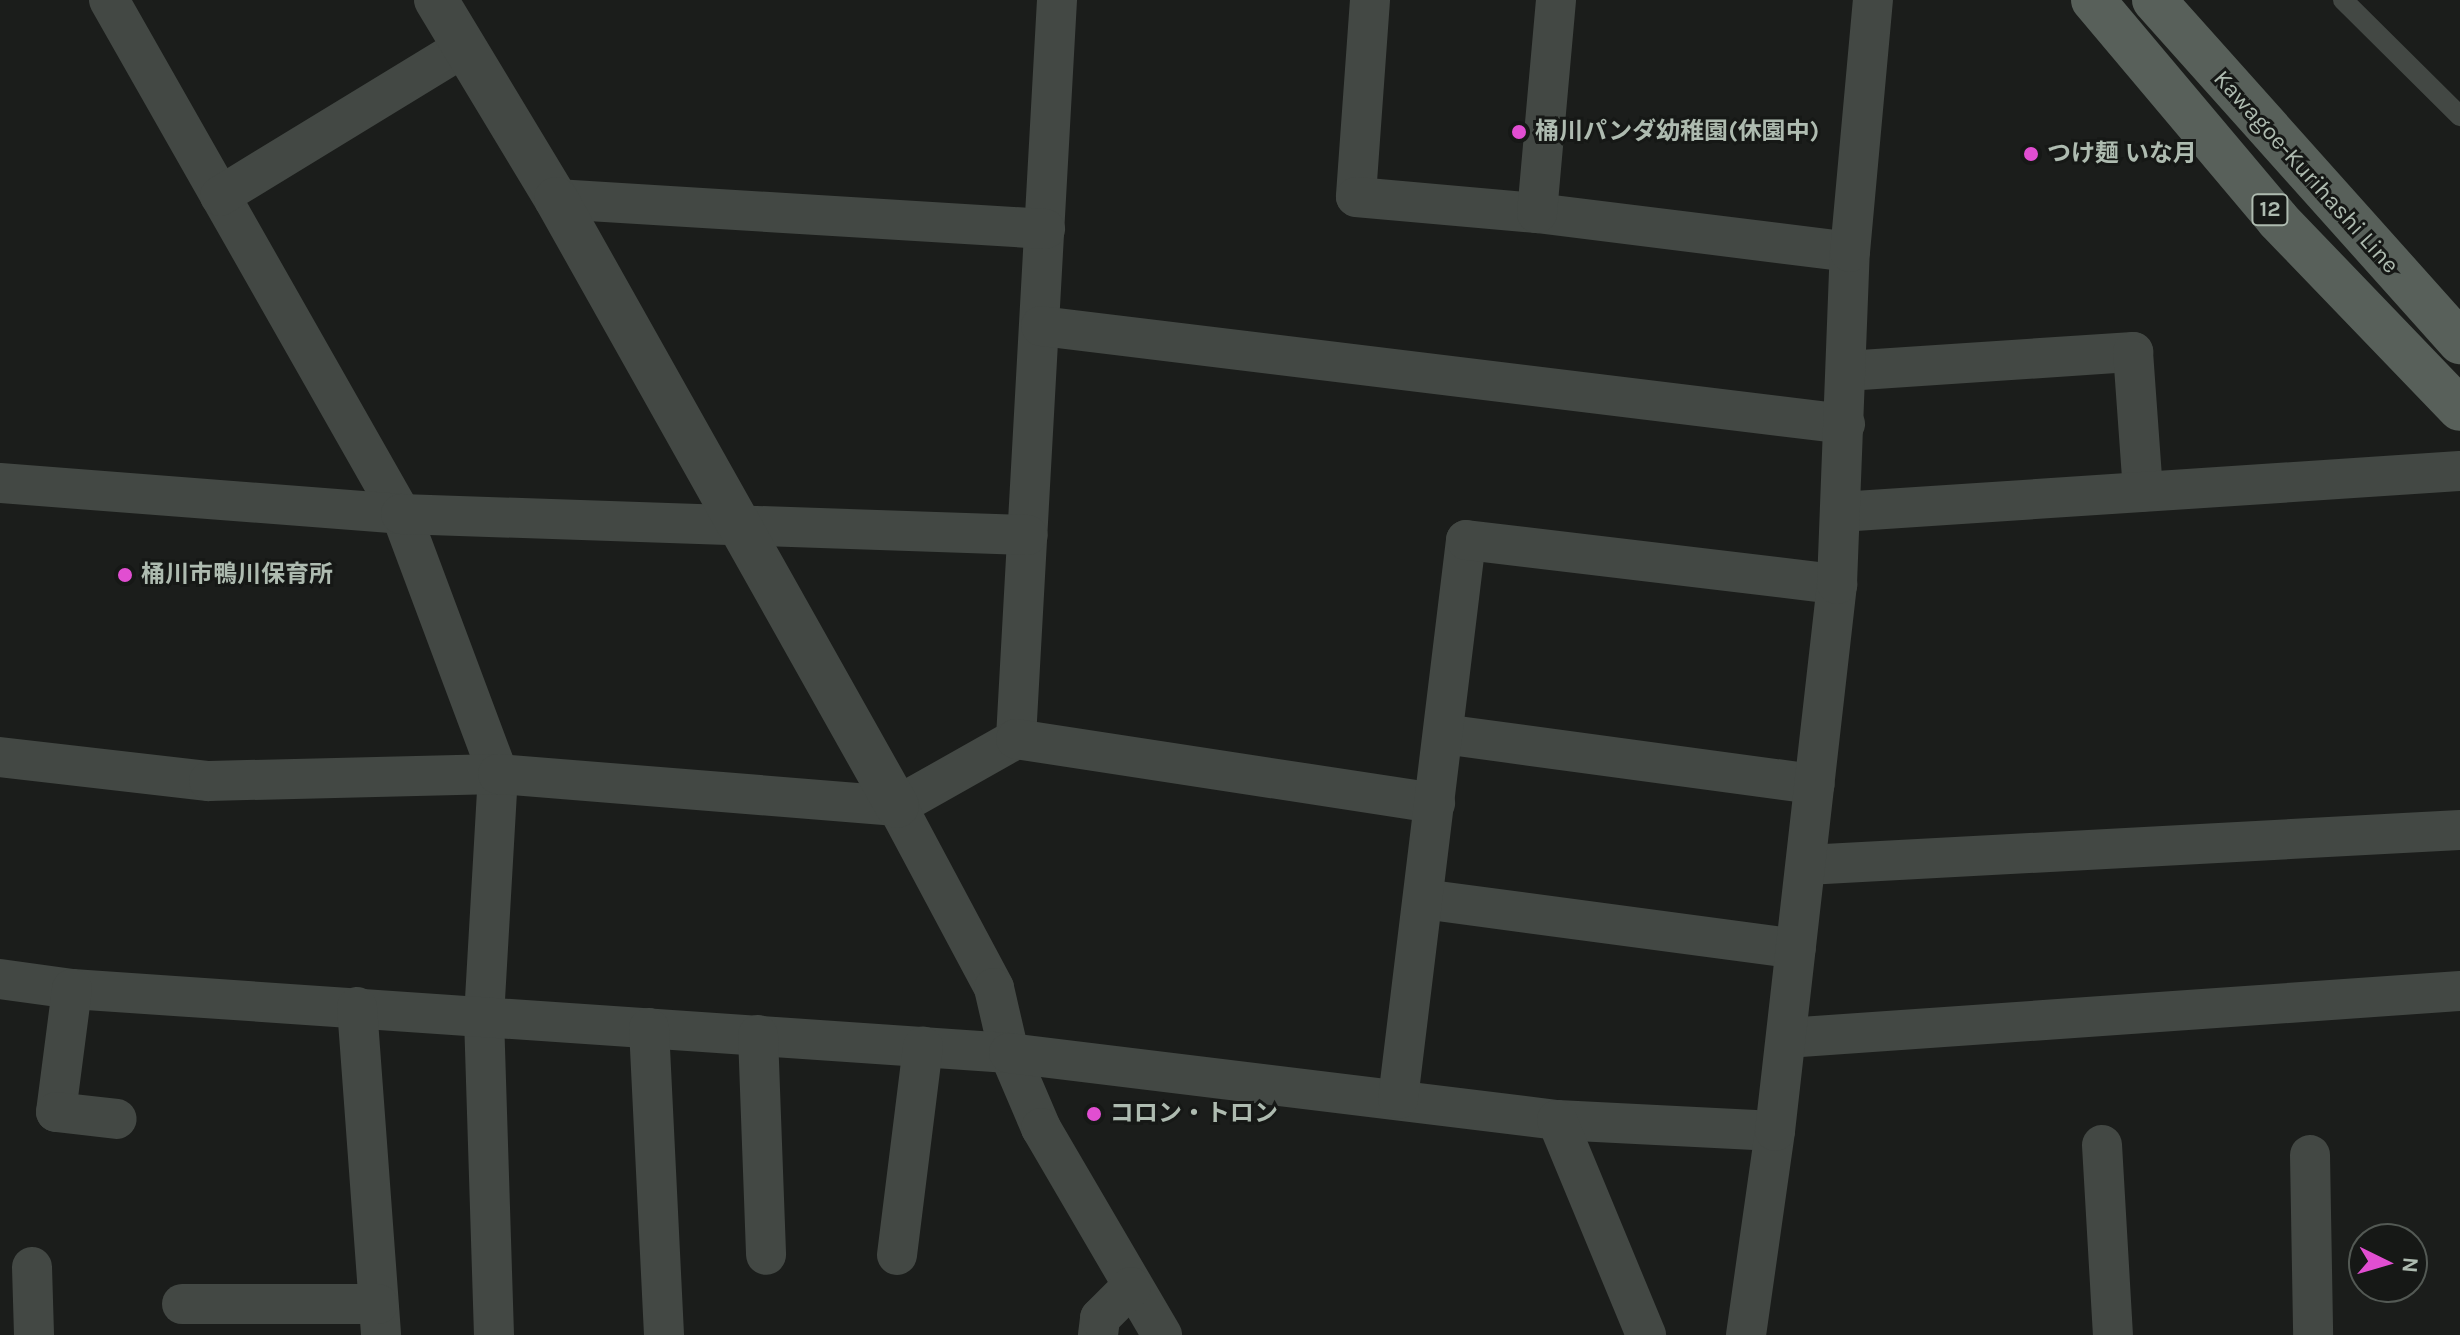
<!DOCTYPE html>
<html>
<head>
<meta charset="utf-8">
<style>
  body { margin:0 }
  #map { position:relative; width:2460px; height:1335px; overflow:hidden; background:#1b1d1b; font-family:Karla,"Noto Sans JP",sans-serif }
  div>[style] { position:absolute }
  .service>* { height:20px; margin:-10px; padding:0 10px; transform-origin:10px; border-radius:10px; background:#434844 }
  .minor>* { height:40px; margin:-20px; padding:0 20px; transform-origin:20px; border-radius:20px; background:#434844 }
  .tertiary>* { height:44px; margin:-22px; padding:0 22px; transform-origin:22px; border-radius:22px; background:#434844 }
  .primary>* { height:44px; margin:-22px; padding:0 22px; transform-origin:22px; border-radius:22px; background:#58605a }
  .dots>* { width:22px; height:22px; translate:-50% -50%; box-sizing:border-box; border:4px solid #161816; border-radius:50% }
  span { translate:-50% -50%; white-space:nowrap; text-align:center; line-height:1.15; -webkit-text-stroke:6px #161816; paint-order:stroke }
  .shield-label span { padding:2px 6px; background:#161816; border:2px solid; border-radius:6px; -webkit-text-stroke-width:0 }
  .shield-label { font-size:22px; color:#aebbb0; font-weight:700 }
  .poi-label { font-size:24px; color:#aebbb0; font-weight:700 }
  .left { translate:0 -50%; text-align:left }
  .street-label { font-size:24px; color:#aebbb0 }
  .north { position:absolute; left:2348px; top:1223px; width:80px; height:80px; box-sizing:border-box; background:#161816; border:2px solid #535954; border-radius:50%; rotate:95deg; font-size:22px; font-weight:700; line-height:32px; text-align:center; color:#aebbb0 }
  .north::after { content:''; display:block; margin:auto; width:28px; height:36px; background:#e14ed1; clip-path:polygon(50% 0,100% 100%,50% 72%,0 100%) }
</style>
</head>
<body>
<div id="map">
  <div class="service">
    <i style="left:2343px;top:0;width:165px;rotate:44.8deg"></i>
  </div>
  <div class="minor">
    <i style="left:109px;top:0;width:591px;rotate:60.4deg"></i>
    <i style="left:401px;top:514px;width:278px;rotate:69.5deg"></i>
    <i style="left:498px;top:774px;width:243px;rotate:93.3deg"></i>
    <i style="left:484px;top:1017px;width:318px;rotate:88.2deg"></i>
    <i style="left:1057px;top:0;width:740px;rotate:93.18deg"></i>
    <i style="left:1016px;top:739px;width:137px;rotate:150.6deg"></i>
    <i style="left:897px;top:806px;width:206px;rotate:61.9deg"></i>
    <i style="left:994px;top:988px;width:67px;rotate:77deg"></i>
    <i style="left:1009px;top:1053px;width:82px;rotate:66.9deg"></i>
    <i style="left:1041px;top:1128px;width:240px;rotate:59.7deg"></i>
    <i style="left:1370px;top:0;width:197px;rotate:94.1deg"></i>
    <i style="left:1356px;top:197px;width:182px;rotate:5.1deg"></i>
    <i style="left:1537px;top:213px;width:315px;rotate:7.1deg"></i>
    <i style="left:220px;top:196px;width:286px;rotate:-31.4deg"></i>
    <i style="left:556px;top:199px;width:490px;rotate:3.5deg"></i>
    <i style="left:1537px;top:213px;width:214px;rotate:-84.9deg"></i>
    <i style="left:1041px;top:326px;width:810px;rotate:6.95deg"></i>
    <i style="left:1846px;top:371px;width:288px;rotate:-3.8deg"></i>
    <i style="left:2133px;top:352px;width:140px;rotate:85.9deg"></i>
    <i style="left:0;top:483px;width:402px;rotate:4.4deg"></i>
    <i style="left:401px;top:514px;width:627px;rotate:1.92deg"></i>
    <i style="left:1840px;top:512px;width:621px;rotate:-3.78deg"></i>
    <i style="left:1443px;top:734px;width:375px;rotate:7.7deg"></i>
    <i style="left:1016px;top:739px;width:424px;rotate:8.7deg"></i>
    <i style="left:0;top:757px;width:210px;rotate:6.6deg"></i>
    <i style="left:209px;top:781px;width:289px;rotate:-1.4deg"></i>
    <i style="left:498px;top:774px;width:400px;rotate:4.6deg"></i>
    <i style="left:1806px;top:865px;width:655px;rotate:-3.06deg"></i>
    <i style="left:1423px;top:899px;width:376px;rotate:7.6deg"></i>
    <i style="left:0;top:979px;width:73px;rotate:7.9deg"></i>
    <i style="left:72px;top:989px;width:939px;rotate:3.91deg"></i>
    <i style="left:1009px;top:1053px;width:552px;rotate:6.97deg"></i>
    <i style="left:1557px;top:1120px;width:218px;rotate:2.9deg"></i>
    <i style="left:72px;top:989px;width:124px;rotate:97.4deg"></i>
    <i style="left:56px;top:1112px;width:61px;rotate:6.5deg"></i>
    <i style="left:357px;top:1007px;width:329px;rotate:85.8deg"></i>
    <i style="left:649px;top:1028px;width:307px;rotate:87.2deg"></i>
    <i style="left:758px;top:1035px;width:220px;rotate:87.9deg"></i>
    <i style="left:1786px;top:1038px;width:676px;rotate:-3.99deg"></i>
    <i style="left:1398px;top:1099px;width:563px;rotate:-83.06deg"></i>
    <i style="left:1466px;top:540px;width:374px;rotate:6.8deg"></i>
    <i style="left:1557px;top:1120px;width:233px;rotate:67.5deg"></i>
    <i style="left:2102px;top:1145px;width:190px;rotate:86.7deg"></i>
    <i style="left:2310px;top:1155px;width:180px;rotate:89deg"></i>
    <i style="left:897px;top:1255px;width:210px;rotate:-82.9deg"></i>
    <i style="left:32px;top:1267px;width:68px;rotate:88.3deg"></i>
    <i style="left:182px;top:1304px;width:196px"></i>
    <i style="left:1098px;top:1335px;width:17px;rotate:-83deg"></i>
    <i style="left:1100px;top:1318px;width:44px;rotate:-45deg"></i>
    <i style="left:1746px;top:1335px;width:206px;rotate:-81.9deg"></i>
    <i style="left:1775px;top:1131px;width:551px;rotate:-83.53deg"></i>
    <i style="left:1837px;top:584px;width:332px;rotate:-87.8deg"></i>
    <i style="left:1850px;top:252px;width:253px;rotate:-84.8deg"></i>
  </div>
  <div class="tertiary">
    <i style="left:436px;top:0;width:232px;rotate:58.9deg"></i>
    <i style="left:556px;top:199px;width:696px;rotate:60.67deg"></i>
  </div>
  <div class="primary">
    <i style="left:2093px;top:0;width:287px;rotate:49.9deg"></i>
    <i style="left:2278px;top:220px;width:262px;rotate:46.1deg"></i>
    <i style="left:2154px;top:0;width:459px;rotate:48.2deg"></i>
  </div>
  <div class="dots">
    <i style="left:1519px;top:132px;background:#e14ed1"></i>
    <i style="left:2031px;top:154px;background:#e14ed1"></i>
    <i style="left:125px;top:575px;background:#e14ed1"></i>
    <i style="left:1094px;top:1114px;background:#e14ed1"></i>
  </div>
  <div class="shield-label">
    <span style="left:2270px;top:210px">12</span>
  </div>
  <div class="poi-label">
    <span class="left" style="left:1535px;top:132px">桶川パンダ幼稚園(休園中)</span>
    <span class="left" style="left:2047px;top:154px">つけ麺 いな月</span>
    <span class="left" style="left:141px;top:575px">桶川市鴨川保育所</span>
    <span class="left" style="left:1110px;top:1114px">コロン・トロン</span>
  </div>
  <div class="street-label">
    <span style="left:2306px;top:172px;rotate:48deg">Kawagoe-Kurihashi Line</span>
  </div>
  <div class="north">N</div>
</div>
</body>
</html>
